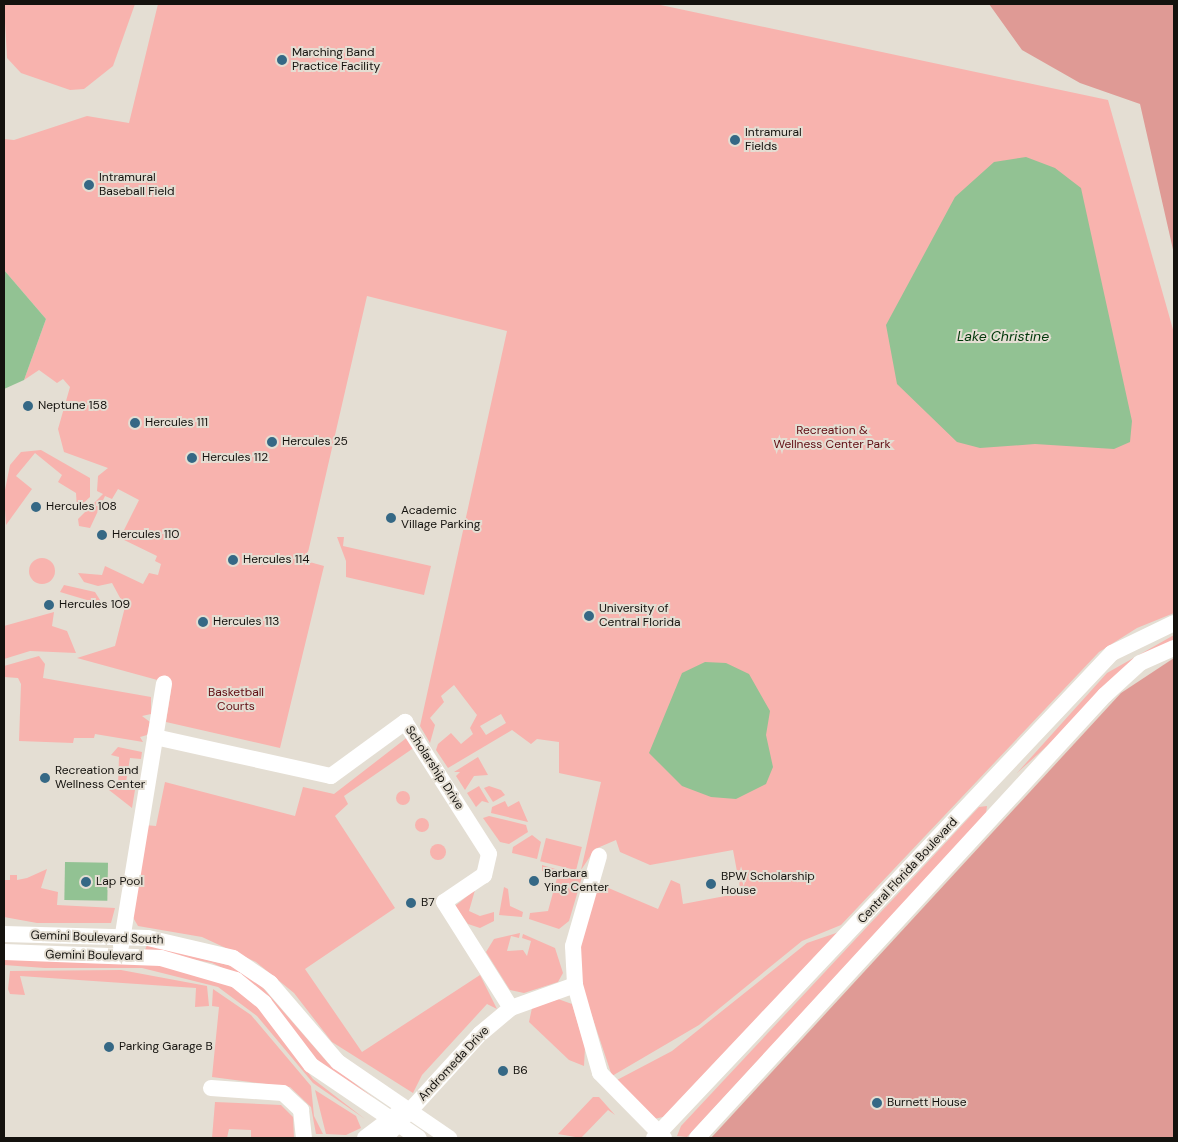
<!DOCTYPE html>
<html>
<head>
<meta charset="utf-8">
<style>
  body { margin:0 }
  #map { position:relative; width:1178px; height:1142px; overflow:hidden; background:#e4ded3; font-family:"DM Sans",sans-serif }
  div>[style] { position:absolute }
  .green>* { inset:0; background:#f8b3ae; transform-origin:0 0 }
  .round { border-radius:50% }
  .forest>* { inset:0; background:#df9a95 }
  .water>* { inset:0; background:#92c293; transform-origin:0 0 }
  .minor>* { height:16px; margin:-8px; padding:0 8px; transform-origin:8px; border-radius:8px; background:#fff }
  .dots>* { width:14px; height:14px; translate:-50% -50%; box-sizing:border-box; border:2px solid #e4ded3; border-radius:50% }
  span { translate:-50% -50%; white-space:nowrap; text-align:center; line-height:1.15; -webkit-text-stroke:4px #e4ded3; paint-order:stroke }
  .poi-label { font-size:12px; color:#14120e }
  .left { translate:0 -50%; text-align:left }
  .park-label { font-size:12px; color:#5f0d13 }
  .street-label { font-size:12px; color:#14120e }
  .water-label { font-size:14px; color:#013709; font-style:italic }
  .frame { position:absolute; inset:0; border:5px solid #14120e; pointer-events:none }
</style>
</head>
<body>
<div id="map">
  <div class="green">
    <i style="clip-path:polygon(4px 4px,135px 4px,113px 66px,84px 89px,70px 90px,21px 73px,7px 58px)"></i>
    <i style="clip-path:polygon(evenodd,158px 4px,656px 4px,1108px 100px,1174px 333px,1174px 613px,1137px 628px,1099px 652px,841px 925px,802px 941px,699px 1025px,612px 1076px,576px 968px,584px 923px,599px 884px,658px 909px,671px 880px,680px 884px,683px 904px,741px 893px,733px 850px,650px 865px,620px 852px,616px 840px,595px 849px,581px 870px,601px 782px,559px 773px,559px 742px,537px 739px,531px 744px,512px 730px,448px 768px,436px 750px,438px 744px,451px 733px,461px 744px,473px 734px,470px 728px,477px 715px,454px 685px,441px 696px,444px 702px,430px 718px,435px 725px,430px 743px,420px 726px,507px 331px,367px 296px,306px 561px,324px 566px,280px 748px,166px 722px,172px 684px,77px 658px,115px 646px,125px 607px,112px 583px,98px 586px,84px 582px,78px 573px,102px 575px,105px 566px,143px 584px,149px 573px,158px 575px,161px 564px,155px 561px,157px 556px,120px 538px,139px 500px,118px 489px,112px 499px,105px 496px,90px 528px,79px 526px,78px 519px,103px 494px,97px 491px,98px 476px,108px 468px,64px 452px,58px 429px,70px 387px,63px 379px,57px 383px,39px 370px,24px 380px,46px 319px,4px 270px,4px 139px,14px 140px,87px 116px,129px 123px,158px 4px,501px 714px,506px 723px,486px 735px,480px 726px,501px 714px)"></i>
    <i style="clip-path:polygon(41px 450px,90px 478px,90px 497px,77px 509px,76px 493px,58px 482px,62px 475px,35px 453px,16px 476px,32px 489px,6px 525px,4px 495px,10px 465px,21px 452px)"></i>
    <i style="clip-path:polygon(337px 537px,344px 537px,343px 546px,431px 566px,424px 595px,346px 577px,346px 561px)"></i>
    <i class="round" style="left:29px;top:558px;width:26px;height:26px"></i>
    <i style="clip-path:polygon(64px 585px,95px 592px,100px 600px,97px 603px,60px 592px)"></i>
    <i style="clip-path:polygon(54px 612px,52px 626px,67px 631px,76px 653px,30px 651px,4px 659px,4px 626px)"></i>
    <i style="clip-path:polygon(1174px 635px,1174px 640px,1156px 648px,1017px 773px,1107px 673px)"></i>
    <i style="clip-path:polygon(39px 656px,45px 664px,43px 678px,151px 697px,151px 714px,142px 716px,150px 722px,147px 735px,140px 737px,143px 742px,95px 734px,94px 738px,74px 738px,73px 743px,19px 741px,21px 684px,18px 678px,4px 677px,4px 666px)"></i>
    <i style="clip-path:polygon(409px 736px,415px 747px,344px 796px,348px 804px,335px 816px,395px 908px,305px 969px,362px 1052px,480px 975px,497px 1009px,487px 1004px,422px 1075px,413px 1093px,332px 1042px,294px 993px,256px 962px,202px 937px,138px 926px,131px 914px,145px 825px,156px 826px,165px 782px,295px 816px,303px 787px,334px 794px)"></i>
    <i style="clip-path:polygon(118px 747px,142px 752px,141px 759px,130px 758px,125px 788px,135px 790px,132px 808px,109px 790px,118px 788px,119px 757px,111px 755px)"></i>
    <i style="clip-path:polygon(478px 757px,488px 775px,474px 776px,465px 790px,456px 776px,460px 772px,454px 772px)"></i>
    <i style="clip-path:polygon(479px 786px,489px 803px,482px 801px,476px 807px,467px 793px)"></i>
    <i style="clip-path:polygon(489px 786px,501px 790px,505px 795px,493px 802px,484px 788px)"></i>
    <i class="round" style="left:396px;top:791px;width:14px;height:14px"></i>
    <i style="clip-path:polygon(505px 801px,508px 807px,519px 801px,528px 822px,491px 813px,492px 807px)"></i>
    <i style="clip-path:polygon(987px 806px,986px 814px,687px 1137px,677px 1136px,681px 1126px,979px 807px)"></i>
    <i style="clip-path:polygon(489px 816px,526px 825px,528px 832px,509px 844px,500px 842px,483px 818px)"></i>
    <i class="round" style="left:415px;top:818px;width:14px;height:14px"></i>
    <i style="clip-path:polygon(532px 835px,541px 842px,537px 859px,512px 853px,513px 847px)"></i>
    <i style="left:546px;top:838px;width:37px;height:24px;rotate:14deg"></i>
    <i class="round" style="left:430px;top:844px;width:16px;height:16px"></i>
    <i style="clip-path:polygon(542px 865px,582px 877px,569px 921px,559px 929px,529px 919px,530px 913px,548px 911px,557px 878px,558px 874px,542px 871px)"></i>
    <i style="clip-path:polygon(47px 869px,41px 888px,58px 892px,57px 905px,115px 908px,111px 923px,37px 923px,4px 917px,4px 880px,10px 880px,10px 875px,17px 875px,17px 880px,27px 878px)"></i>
    <i style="clip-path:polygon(504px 887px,508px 889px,510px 906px,523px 912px,522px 917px,499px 915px)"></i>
    <i style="clip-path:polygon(475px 890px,469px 911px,480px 916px,494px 912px,494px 921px,480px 928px,468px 924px,455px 906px)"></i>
    <i style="clip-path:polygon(839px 932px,667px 1116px,654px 1119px,615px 1081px,672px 1051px,807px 943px)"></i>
    <i style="clip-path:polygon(520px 933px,519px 938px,511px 936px,507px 951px,523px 950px,527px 956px,531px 941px,522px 938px,523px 934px,555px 948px,563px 973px,558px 982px,524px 993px,510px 990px,486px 952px,494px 939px)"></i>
    <i style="clip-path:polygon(147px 945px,236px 967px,257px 981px,328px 1063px,375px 1099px,321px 1065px,238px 975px,212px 963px,145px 950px)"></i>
    <i style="clip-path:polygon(4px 959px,156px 964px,233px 986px,257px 1005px,313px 1079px,365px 1119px,313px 1083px,257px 1016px,218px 987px,142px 968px,45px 968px,4px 965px)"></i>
    <i style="clip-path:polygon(121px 970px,207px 986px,209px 1006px,195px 1007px,196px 988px,20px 976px,25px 995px,10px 994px,8px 989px,10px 971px)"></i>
    <i style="clip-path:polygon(213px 989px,251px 1015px,311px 1086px,314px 1116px,323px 1134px,316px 1134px,311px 1107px,290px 1087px,212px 1077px,219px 1007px,212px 1006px)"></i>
    <i style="clip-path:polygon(558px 999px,572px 1004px,585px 1047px,584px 1066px,569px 1060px,529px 1022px,532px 1008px)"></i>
    <i style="clip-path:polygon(315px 1090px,356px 1116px,361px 1128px,346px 1135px,326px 1134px)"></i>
    <i style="clip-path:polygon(593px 1097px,599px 1097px,615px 1115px,608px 1110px,581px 1138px,558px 1134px)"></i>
    <i style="clip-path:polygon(215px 1102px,281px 1105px,293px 1117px,294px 1138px,251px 1138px,251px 1130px,229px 1129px,227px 1138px,212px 1138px)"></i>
  </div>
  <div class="forest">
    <i style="clip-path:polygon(989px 4px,1174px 4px,1174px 254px,1140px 104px,1080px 83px,1022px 50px)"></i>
    <i style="clip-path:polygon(1174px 658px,1174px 1138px,711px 1138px,1121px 693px)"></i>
  </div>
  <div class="water">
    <i style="clip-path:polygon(1026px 157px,1055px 168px,1081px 188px,1132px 421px,1130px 442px,1114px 449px,1035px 444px,980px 448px,957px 442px,897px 384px,886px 325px,955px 197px,994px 162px)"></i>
    <i style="clip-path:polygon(4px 270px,46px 319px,24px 380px,4px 389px)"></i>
    <i style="clip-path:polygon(705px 662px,726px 663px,749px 674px,770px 711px,766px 735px,773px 767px,766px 784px,736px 799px,711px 797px,682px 786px,649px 753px,682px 673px)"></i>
    <i style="left:65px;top:862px;width:43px;height:38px;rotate:1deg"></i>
  </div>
  <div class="minor">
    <i style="left:155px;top:737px;width:180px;rotate:12.5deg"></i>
    <i style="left:331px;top:776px;width:92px;rotate:-36.1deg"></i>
    <i style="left:405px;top:722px;width:156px;rotate:57.5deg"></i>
    <i style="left:489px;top:854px;width:22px;rotate:103deg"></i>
    <i style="left:484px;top:875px;width:48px;rotate:146deg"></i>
    <i style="left:444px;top:902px;width:125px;rotate:57.7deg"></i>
    <i style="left:599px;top:856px;width:94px;rotate:106.1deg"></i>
    <i style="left:573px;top:946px;width:39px;rotate:87deg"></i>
    <i style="left:575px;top:985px;width:91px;rotate:74.1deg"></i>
    <i style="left:600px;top:1073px;width:91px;rotate:45.4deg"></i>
    <i style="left:4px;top:934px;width:144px;rotate:1.6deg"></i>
    <i style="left:148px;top:938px;width:87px;rotate:13.2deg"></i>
    <i style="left:233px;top:958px;width:45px;rotate:34deg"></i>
    <i style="left:270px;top:983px;width:104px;rotate:49.3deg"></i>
    <i style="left:338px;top:1062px;width:135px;rotate:34.4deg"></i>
    <i style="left:121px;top:946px;width:266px;rotate:-80.7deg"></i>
    <i style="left:4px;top:952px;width:157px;rotate:2.2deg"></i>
    <i style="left:161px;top:958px;width:78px;rotate:16.3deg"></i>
    <i style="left:236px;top:980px;width:36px;rotate:39deg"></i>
    <i style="left:264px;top:1003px;width:78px;rotate:52.8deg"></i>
    <i style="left:311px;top:1065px;width:130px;rotate:34.1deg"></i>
    <i style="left:211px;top:1088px;width:72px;rotate:4deg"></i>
    <i style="left:283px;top:1093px;width:25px;rotate:43deg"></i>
    <i style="left:301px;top:1110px;width:28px;rotate:84deg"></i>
    <i style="left:365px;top:1138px;width:40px;rotate:-37deg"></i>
    <i style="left:385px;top:1138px;width:141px;rotate:-47.6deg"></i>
    <i style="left:480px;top:1034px;width:40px;rotate:-40deg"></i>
    <i style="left:511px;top:1008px;width:68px;rotate:-19.8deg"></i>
    <i style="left:654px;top:1138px;width:667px;rotate:-46.64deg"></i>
    <i style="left:1112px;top:653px;width:69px;rotate:-25.8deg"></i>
    <i style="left:697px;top:1138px;width:602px;rotate:-47.36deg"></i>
    <i style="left:1105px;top:695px;width:47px;rotate:-42.4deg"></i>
    <i style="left:1140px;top:663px;width:37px;rotate:-24deg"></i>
  </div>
  <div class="dots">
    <i style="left:282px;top:60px;background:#356885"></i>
    <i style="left:735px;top:140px;background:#356885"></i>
    <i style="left:89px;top:185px;background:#356885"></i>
    <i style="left:28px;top:406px;background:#356885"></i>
    <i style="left:135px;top:423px;background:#356885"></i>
    <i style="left:272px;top:442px;background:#356885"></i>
    <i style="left:192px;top:458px;background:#356885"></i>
    <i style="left:36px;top:507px;background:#356885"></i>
    <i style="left:391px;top:518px;background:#356885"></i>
    <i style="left:102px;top:535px;background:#356885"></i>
    <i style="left:233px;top:560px;background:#356885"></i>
    <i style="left:49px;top:605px;background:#356885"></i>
    <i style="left:589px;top:616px;background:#356885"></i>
    <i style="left:203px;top:622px;background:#356885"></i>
    <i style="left:45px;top:778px;background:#356885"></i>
    <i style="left:534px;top:881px;background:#356885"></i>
    <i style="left:86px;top:882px;background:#356885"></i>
    <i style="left:711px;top:884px;background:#356885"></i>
    <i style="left:411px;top:903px;background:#356885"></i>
    <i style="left:109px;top:1047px;background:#356885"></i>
    <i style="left:503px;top:1071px;background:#356885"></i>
    <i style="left:877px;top:1103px;background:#356885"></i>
  </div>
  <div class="poi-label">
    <span class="left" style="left:292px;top:60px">Marching Band<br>Practice Facility</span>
    <span class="left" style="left:745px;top:140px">Intramural<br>Fields</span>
    <span class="left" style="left:99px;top:185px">Intramural<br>Baseball Field</span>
    <span class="left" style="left:38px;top:406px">Neptune 158</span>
    <span class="left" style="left:145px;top:423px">Hercules 111</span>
    <span class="left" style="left:282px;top:442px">Hercules 25</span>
    <span class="left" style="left:202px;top:458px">Hercules 112</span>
    <span class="left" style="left:46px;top:507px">Hercules 108</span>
    <span class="left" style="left:401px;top:518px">Academic<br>Village Parking</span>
    <span class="left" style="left:112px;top:535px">Hercules 110</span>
    <span class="left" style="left:243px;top:560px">Hercules 114</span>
    <span class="left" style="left:59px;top:605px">Hercules 109</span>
    <span class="left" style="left:599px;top:616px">University of<br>Central Florida</span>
    <span class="left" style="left:213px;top:622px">Hercules 113</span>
    <span class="left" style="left:55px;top:778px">Recreation and<br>Wellness Center</span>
    <span class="left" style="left:544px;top:881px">Barbara<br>Ying Center</span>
    <span class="left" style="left:721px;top:884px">BPW Scholarship<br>House</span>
    <span class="left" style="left:96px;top:882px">Lap Pool</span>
    <span class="left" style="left:421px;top:903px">B7</span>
    <span class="left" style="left:119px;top:1047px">Parking Garage B</span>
    <span class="left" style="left:513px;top:1071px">B6</span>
    <span class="left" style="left:887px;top:1103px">Burnett House</span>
  </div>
  <div class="park-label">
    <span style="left:832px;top:438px">Recreation &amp;<br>Wellness Center Park</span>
    <span style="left:236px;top:700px">Basketball<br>Courts</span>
  </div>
  <div class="street-label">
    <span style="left:434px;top:768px;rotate:57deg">Scholarship Drive</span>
    <span style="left:908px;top:871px;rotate:-47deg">Central Florida Boulevard</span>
    <span style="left:97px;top:938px;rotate:2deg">Gemini Boulevard South</span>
    <span style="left:94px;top:956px;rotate:1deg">Gemini Boulevard</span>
    <span style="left:454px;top:1064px;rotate:-47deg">Andromeda Drive</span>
  </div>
  <div class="water-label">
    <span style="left:1003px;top:336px">Lake Christine</span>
  </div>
  <div class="frame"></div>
</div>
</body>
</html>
